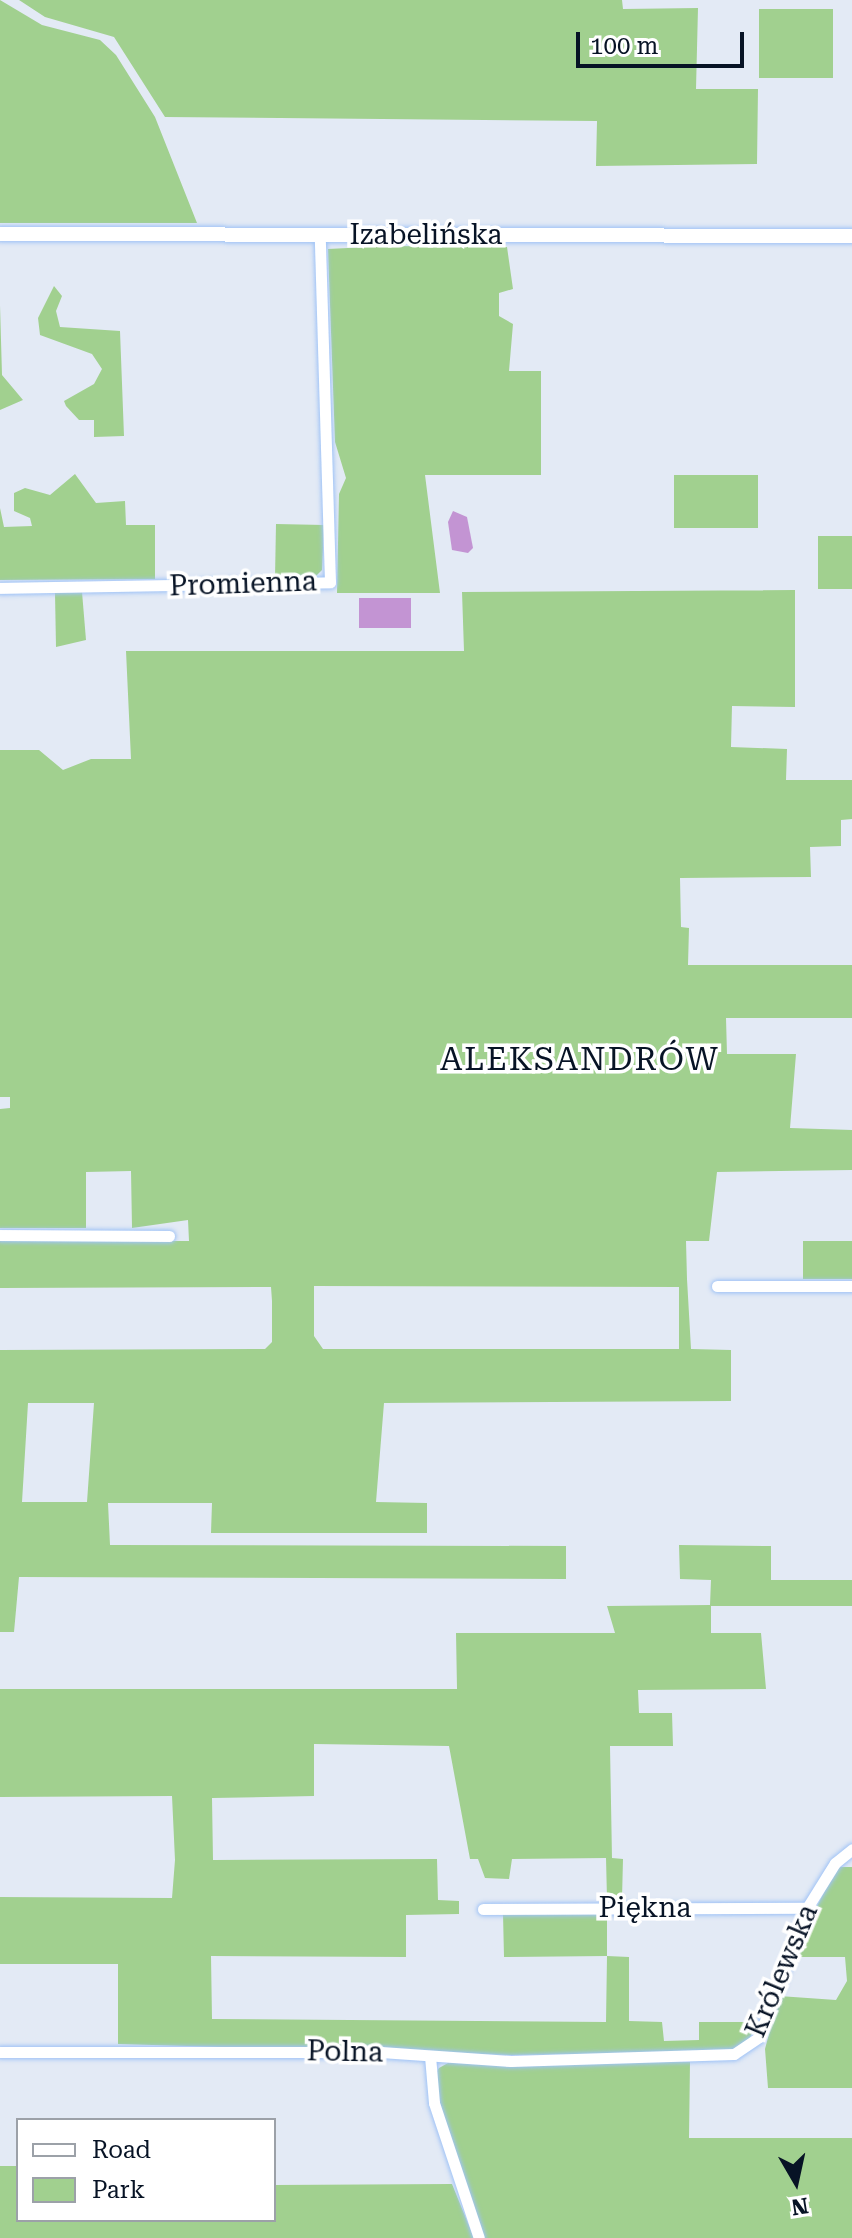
<!DOCTYPE html>
<html>
<head>
<meta charset="utf-8">
<style>
  body { margin:0 }
  #map { position:relative; width:852px; height:2238px; overflow:hidden; background:#e3eaf5; font-family:"Roboto Serif",serif }
  div>[style] { position:absolute }
  .green>* { inset:0; background:#a1d08f; transform-origin:0 0 }
  .water>* { inset:0; background:#c394d3; transform-origin:0 0 }
  .roads { filter:drop-shadow(0 0 2px #a0c3f6) drop-shadow(0 0 2px #a0c3f6) }
  .minor>* { height:11px; margin:-5.5px; padding:0 5.5px; transform-origin:5.5px; border-radius:5.5px; background:#fff }
  .tertiary>* { height:14px; margin:-7px; padding:0 7px; transform-origin:7px; border-radius:7px; background:#fff }
  span { translate:-50% -50%; white-space:nowrap; text-align:center; line-height:1.15; -webkit-text-stroke:7px #fff; paint-order:stroke }
  .street-label { font-size:28px; color:#071325 }
  .quarter-label { font-size:32px; color:#071325; letter-spacing:2px }
  .legend { position:absolute; left:16px; top:2118px; width:260px; height:104px; box-sizing:border-box; background:#fff; border:2px solid #9ca1a8; margin:0; padding:10px 14px; list-style:none; font-size:24px; color:#071325 }
  .legend li { display:flex; align-items:center; gap:16px; height:40px }
  .legend b { width:40px; border:2px solid #9ca1a8 }
  .north { position:absolute; left:756px; top:2142px; width:80px; height:80px; -webkit-text-stroke:6px #fff; paint-order:stroke; rotate:171deg; font-size:22px; font-weight:700; line-height:32px; text-align:center; color:#071325 }
  .north::after { content:''; display:block; margin:auto; width:28px; height:36px; background:#071325; clip-path:polygon(50% 0,100% 100%,50% 72%,0 100%) }
  .scale { position:absolute; left:576px; top:32px; width:168px; height:36px; box-sizing:border-box; border:4px solid #071325; border-top:0; padding-left:10px; font-size:24px; line-height:28px; white-space:nowrap; color:#071325; -webkit-text-stroke:6px #fff; paint-order:stroke }
</style>
</head>
<body>
<div id="map">
  <div class="green">
    <i style="clip-path:polygon(0 0,42px 25px,100px 40px,116px 55px,155px 117px,197px 223px,0 223px)"></i>
    <i style="clip-path:polygon(19px 0,622px 0,623px 9px,698px 8px,696px 89px,758px 89px,757px 164px,596px 166px,597px 121px,165px 117px,114px 37px,45px 17px)"></i>
    <i style="left:759px;top:9px;width:74px;height:69px"></i>
    <i style="clip-path:polygon(388px 246px,507px 247px,513px 289px,499px 293px,499px 316px,513px 324px,509px 371px,541px 371px,541px 475px,425px 475px,440px 593px,337px 593px,339px 494px,346px 478px,335px 442px,328px 249px)"></i>
    <i style="clip-path:polygon(54px 286px,62px 296px,56px 311px,60px 327px,120px 331px,124px 436px,94px 437px,94px 420px,79px 420px,66px 406px,64px 401px,94px 384px,102px 369px,92px 354px,40px 335px,38px 318px)"></i>
    <i style="clip-path:polygon(0 305px,2px 375px,23px 400px,0 410px)"></i>
    <i style="clip-path:polygon(75px 474px,96px 503px,125px 501px,126px 525px,155px 525px,155px 579px,0 580px,0 508px,4px 527px,32px 526px,30px 518px,14px 511px,14px 493px,25px 488px,50px 495px)"></i>
    <i style="left:674px;top:475px;width:84px;height:53px"></i>
    <i style="clip-path:polygon(276px 524px,324px 525px,322px 570px,314px 578px,275px 578px)"></i>
    <i style="left:818px;top:536px;width:34px;height:53px"></i>
    <i style="clip-path:polygon(evenodd,795px 590px,795px 707px,732px 706px,731px 747px,787px 749px,786px 780px,852px 780px,852px 819px,841px 820px,841px 846px,810px 847px,811px 877px,680px 878px,681px 927px,689px 928px,688px 965px,852px 965px,852px 1018px,726px 1018px,727px 1054px,796px 1054px,790px 1128px,852px 1130px,852px 1170px,717px 1172px,709px 1241px,686px 1241px,687px 1279px,691px 1349px,731px 1350px,731px 1401px,384px 1403px,376px 1502px,427px 1503px,427px 1533px,211px 1533px,212px 1503px,108px 1503px,110px 1545px,566px 1546px,566px 1579px,19px 1577px,14px 1632px,0 1632px,0 1350px,265px 1349px,272px 1342px,272px 1301px,271px 1287px,0 1288px,0 1241px,189px 1241px,188px 1220px,132px 1228px,131px 1171px,86px 1172px,86px 1228px,0 1228px,0 1109px,10px 1108px,10px 1097px,0 1097px,0 750px,39px 750px,63px 770px,91px 759px,131px 759px,126px 651px,464px 651px,462px 592px,795px 590px,314px 1286px,679px 1287px,679px 1349px,323px 1349px,314px 1336px,314px 1286px,795px 590px,94px 1403px,87px 1502px,22px 1502px,28px 1403px,94px 1403px)"></i>
    <i style="clip-path:polygon(82px 592px,86px 640px,56px 647px,55px 593px)"></i>
    <i style="left:803px;top:1241px;width:49px;height:38px"></i>
    <i style="clip-path:polygon(679px 1545px,771px 1546px,771px 1580px,852px 1580px,852px 1606px,711px 1606px,711px 1633px,761px 1633px,766px 1689px,638px 1690px,639px 1713px,672px 1713px,673px 1746px,610px 1746px,612px 1858px,623px 1859px,622px 1899px,607px 1899px,606px 1858px,512px 1859px,509px 1879px,485px 1878px,478px 1859px,470px 1859px,449px 1746px,314px 1744px,314px 1796px,212px 1798px,213px 1860px,437px 1859px,438px 1900px,459px 1901px,459px 1914px,406px 1915px,406px 1957px,211px 1956px,212px 2019px,606px 2022px,607px 1956px,504px 1957px,503px 1914px,607px 1913px,607px 1956px,629px 1957px,629px 2021px,662px 2022px,664px 2041px,699px 2040px,699px 2022px,758px 2022px,748px 2041px,733px 2049px,690px 2053px,509px 2055px,118px 2044px,118px 1964px,0 1964px,0 1897px,172px 1898px,175px 1860px,172px 1796px,0 1797px,0 1689px,457px 1689px,456px 1633px,615px 1633px,607px 1606px,710px 1605px,711px 1580px,680px 1579px)"></i>
    <i style="clip-path:polygon(837px 1867px,852px 1867px,852px 2088px,768px 2088px,765px 2049px,779px 1996px,836px 2000px,847px 1981px,845px 1957px,791px 1957px)"></i>
    <i style="clip-path:polygon(690px 2062px,689px 2138px,852px 2138px,852px 2238px,483px 2238px,441px 2108px,434px 2076px,439px 2068px,448px 2063px)"></i>
    <i style="clip-path:polygon(0 2166px,18px 2166px,18px 2220px,274px 2220px,274px 2185px,452px 2184px,474px 2238px,0 2238px)"></i>
  </div>
  <div class="water">
    <i style="clip-path:polygon(453px 511px,467px 517px,473px 548px,468px 553px,452px 550px,448px 522px)"></i>
    <i style="left:359px;top:598px;width:52px;height:30px"></i>
  </div>
  <div class="roads">
    <div class="minor">
      <i style="left:0;top:588px;width:330px;rotate:-1deg"></i>
      <i style="left:330px;top:582px;width:347px;rotate:-91.7deg"></i>
      <i style="left:0;top:1235px;width:169px;rotate:0.3deg"></i>
      <i style="left:717px;top:1286px;width:135px"></i>
      <i style="left:483px;top:1909px;width:324px;rotate:-0.2deg"></i>
      <i style="left:0;top:2052px;width:381px"></i>
      <i style="left:381px;top:2052px;width:130px;rotate:4deg"></i>
      <i style="left:511px;top:2061px;width:223px;rotate:-1.8deg"></i>
      <i style="left:734px;top:2054px;width:30px;rotate:-34deg"></i>
      <i style="left:759px;top:2037px;width:138px;rotate:-69.6deg"></i>
      <i style="left:807px;top:1908px;width:53px;rotate:-58.1deg"></i>
      <i style="left:835px;top:1863px;width:22px;rotate:-39deg"></i>
      <i style="left:430px;top:2056px;width:47px;rotate:85.1deg"></i>
      <i style="left:434px;top:2103px;width:142px;rotate:71.6deg"></i>
    </div>
    <div class="tertiary">
      <i style="left:0;top:234px;width:852px;rotate:0.13deg"></i>
    </div>
  </div>
  <div class="street-label">
    <span style="left:426px;top:235px">Izabelińska</span>
    <span style="left:243px;top:584px;rotate:-2deg">Promienna</span>
    <span style="left:645px;top:1908px">Piękna</span>
    <span style="left:782px;top:1971px;rotate:-67deg">Królewska</span>
    <span style="left:345px;top:2052px;rotate:1deg">Polna</span>
  </div>
  <div class="quarter-label">
    <span style="left:580px;top:1059px">ALEKSANDRÓW</span>
  </div>
  <ul class="legend">
  <li><b style="height:10px;background:#fff"></b>Road</li>
  <li><b style="height:22px;background:#a1d08f"></b>Park</li>
  </ul>
  <div class="north">N</div>
  <div class="scale">100 m</div>
</div>
</body>
</html>
